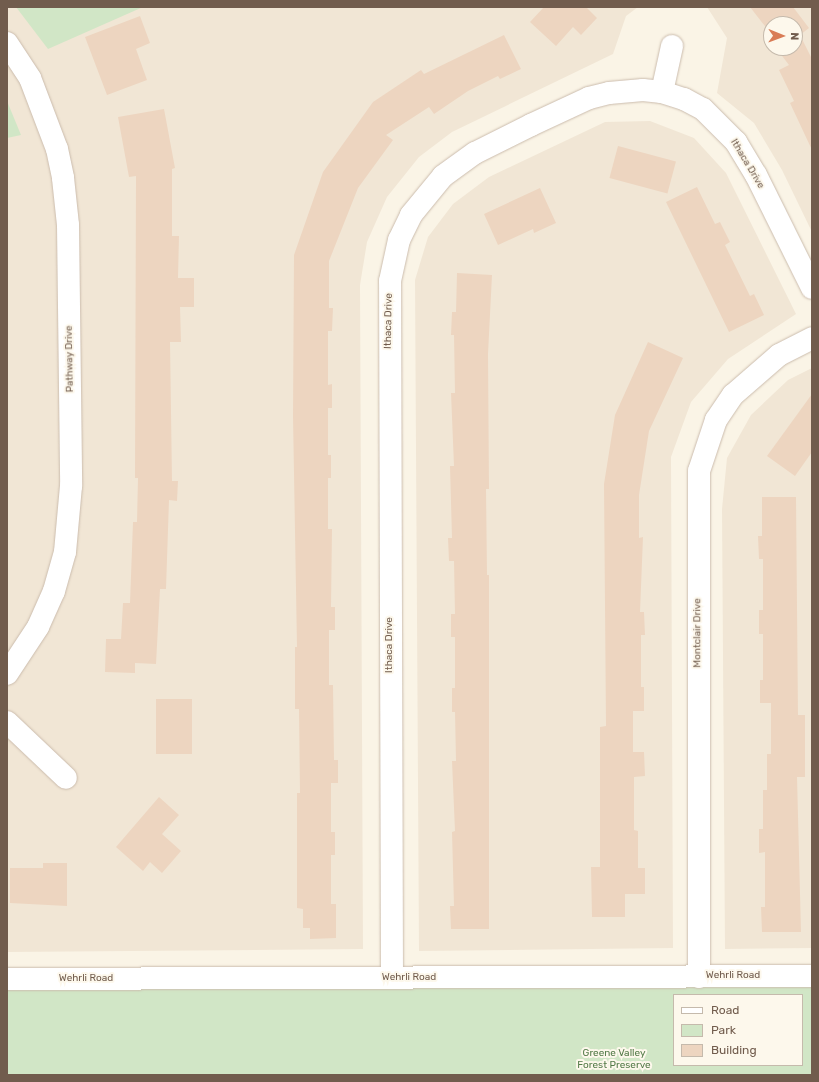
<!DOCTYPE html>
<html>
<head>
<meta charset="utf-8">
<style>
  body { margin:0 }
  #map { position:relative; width:819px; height:1082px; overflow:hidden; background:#faf4e6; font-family:Rubik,sans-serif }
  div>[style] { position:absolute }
  .residential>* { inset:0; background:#f1e6d5 }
  .green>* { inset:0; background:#d1e6c6 }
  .building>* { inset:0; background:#edd5c0; transform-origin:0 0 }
  .roads { filter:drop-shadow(0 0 1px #cbbcad) drop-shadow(0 0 1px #cbbcad) }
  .street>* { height:22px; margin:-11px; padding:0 11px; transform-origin:11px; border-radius:11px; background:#fff }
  span { translate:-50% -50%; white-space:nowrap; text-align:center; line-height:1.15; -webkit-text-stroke:4px #fdf8ec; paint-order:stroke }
  .street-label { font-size:10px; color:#715c4d }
  .park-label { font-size:10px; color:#547b49 }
  .frame { position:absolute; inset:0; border:8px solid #715c4d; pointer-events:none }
  .legend { position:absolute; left:673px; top:994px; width:130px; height:72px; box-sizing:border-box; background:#fdf8ec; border:1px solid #c5baac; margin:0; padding:5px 7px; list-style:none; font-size:12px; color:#715c4d }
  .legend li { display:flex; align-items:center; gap:8px; height:20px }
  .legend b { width:20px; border:1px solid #c5baac }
  .north { position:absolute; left:763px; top:16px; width:40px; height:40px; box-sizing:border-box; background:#fdf8ec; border:1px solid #c5baac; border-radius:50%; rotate:91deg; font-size:11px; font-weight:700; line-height:16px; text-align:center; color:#715c4d }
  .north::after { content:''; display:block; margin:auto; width:14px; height:18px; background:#d97c56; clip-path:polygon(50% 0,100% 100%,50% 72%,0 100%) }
</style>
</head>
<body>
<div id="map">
  <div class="residential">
    <i style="clip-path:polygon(7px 7px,638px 7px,626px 16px,613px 54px,452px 132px,419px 157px,387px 197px,367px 242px,360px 285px,363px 949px,7px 952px)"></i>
    <i style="clip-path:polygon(evenodd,707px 7px,812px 7px,812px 232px,782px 170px,754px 123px,717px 93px,727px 38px,707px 7px,771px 24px,795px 24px,795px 48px,771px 48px,771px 24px)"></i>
    <i style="clip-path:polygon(650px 121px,694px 138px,726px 173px,796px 314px,728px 359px,691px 402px,671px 457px,673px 948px,419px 951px,415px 280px,428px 237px,453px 204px,489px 177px,605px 122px)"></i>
    <i style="clip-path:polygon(812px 368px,812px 948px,725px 949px,722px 509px,727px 458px,751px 415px,788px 380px)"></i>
  </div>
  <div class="green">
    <i style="clip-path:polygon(16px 7px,143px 7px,48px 49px)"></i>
    <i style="clip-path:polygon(7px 101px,21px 135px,7px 138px)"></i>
    <i style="clip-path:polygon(evenodd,812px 976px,812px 1075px,7px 1075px,7px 980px,812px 976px,674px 995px,802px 995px,802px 1065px,674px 1065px,674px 995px)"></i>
  </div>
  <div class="building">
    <i style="clip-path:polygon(544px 7px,586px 7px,597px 18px,581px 35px,573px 27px,556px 46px,530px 22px)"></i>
    <i style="clip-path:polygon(750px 7px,793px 7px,809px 28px,800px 35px,812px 59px,812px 150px,790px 103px,794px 101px,779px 70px,789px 65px,776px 48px,795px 48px,795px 24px,771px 24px,771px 41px,765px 33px,768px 30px)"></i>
    <i style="clip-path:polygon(140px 16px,150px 43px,136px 49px,147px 80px,107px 95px,85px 37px)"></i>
    <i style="clip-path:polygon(504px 35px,521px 69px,500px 79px,498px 76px,468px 91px,434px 114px,429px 107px,386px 135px,393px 140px,358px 188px,329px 261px,329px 308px,333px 308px,332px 331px,328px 331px,328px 385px,332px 384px,332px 408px,328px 408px,328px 455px,331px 455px,331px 478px,328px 478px,328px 529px,332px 529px,331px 607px,335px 607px,335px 630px,329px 630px,329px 685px,333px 685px,334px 760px,338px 760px,338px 783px,331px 783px,331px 832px,335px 832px,335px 855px,331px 855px,331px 904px,336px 904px,336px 938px,310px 939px,310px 928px,303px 928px,303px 909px,297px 908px,297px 793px,300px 793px,299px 709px,295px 709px,295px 647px,297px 647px,293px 416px,294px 255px,323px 172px,373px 102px,421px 70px,424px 74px)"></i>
    <i style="clip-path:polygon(164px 109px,175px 168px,172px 169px,172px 236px,179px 236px,178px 278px,194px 278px,194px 307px,180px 307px,181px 342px,170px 342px,172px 481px,178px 481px,177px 501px,169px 500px,166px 589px,160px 589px,156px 664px,135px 663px,135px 673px,105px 672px,106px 639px,121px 639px,123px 603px,130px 603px,133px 522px,137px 522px,138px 478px,135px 478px,136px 176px,129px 177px,118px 117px)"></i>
    <i style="left:618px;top:146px;width:60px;height:33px;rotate:15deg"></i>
    <i style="clip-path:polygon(697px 187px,715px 224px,720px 222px,730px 242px,725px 245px,750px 296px,754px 294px,764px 315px,729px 332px,666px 202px)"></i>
    <i style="clip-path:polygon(540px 188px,556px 223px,534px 233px,533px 229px,498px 245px,484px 214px)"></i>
    <i style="clip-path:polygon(457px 273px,492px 275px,488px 354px,489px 489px,486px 489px,487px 575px,489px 575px,489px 929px,451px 929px,450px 906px,454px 906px,452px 832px,455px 831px,452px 761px,456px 761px,455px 712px,452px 712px,452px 688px,455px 688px,455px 637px,451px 637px,451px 614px,455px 614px,454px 561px,449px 561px,448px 538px,452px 538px,450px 466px,454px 466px,451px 393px,455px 393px,454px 335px,451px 335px,452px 312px,456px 312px)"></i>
    <i style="clip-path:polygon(648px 342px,683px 358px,649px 431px,639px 495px,639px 538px,643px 537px,640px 612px,644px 612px,645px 635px,641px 635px,641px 687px,644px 687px,644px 711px,633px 711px,633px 752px,644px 752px,645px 776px,634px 777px,634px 830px,638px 831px,638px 868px,645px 868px,645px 894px,625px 894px,625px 917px,592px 917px,591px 867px,600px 867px,600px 727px,606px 726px,604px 484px,615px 415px)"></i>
    <i style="clip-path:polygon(812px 394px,812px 452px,795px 476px,767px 456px)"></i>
    <i style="clip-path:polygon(762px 497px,796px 497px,798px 715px,805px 715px,805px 777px,797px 777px,801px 932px,762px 932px,761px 907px,765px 907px,765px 852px,759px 853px,759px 829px,763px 829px,763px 790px,767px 790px,767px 754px,771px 754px,771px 703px,760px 703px,760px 680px,763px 680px,763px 634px,759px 634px,759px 610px,763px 610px,763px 559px,759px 559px,758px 536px,762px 536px)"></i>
    <i style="left:156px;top:699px;width:36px;height:55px"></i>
    <i style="clip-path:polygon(159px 797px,179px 815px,162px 834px,181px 851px,162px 873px,150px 862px,143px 871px,116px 847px)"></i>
    <i style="clip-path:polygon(43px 863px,67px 863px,67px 906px,10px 903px,10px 868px,43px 868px)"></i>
  </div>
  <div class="roads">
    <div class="street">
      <i style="left:7px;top:43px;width:42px;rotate:56.7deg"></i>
      <i style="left:30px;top:78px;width:76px;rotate:69.2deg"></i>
      <i style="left:57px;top:149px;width:30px;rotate:78deg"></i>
      <i style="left:63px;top:178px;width:47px;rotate:83.9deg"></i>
      <i style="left:68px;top:225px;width:261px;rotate:89.3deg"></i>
      <i style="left:71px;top:486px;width:66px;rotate:95.2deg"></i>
      <i style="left:65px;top:552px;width:41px;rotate:105.8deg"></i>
      <i style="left:54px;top:591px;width:39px;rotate:114deg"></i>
      <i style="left:38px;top:627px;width:56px;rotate:123.4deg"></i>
      <i style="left:662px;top:92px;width:47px;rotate:-77.7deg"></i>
      <i style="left:7px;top:722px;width:81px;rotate:43.5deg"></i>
      <i style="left:699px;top:977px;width:506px;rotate:-90deg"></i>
      <i style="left:699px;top:471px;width:54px;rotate:-71.6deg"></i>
      <i style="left:716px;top:420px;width:30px;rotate:-56deg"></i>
      <i style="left:733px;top:395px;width:61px;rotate:-41deg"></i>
      <i style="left:779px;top:355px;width:37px;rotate:-27deg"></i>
      <i style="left:392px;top:978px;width:697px;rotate:-90.16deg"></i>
      <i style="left:390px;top:281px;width:42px;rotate:-77.6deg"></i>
      <i style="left:399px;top:240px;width:28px;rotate:-64deg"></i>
      <i style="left:411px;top:215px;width:50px;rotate:-50.6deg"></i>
      <i style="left:443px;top:176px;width:39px;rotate:-36deg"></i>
      <i style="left:475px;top:153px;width:63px;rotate:-26.6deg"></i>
      <i style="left:531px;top:125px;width:64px;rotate:-25deg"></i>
      <i style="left:589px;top:98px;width:21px;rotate:-14deg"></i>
      <i style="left:609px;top:93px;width:34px;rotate:-5deg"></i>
      <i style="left:643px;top:90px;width:19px;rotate:6deg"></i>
      <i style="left:662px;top:92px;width:23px;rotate:18deg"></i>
      <i style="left:684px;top:99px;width:21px;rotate:28deg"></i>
      <i style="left:703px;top:109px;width:47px;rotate:45deg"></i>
      <i style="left:736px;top:142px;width:39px;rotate:59deg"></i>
      <i style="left:756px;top:175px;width:126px;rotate:63.6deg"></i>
      <i style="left:7px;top:979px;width:805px;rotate:-0.21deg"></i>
    </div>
  </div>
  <div class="street-label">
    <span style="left:747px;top:164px;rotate:59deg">Ithaca Drive</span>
    <span style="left:389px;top:321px;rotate:-89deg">Ithaca Drive</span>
    <span style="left:70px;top:359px;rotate:-91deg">Pathway Drive</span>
    <span style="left:698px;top:633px;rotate:-90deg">Montclair Drive</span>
    <span style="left:390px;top:645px;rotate:-90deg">Ithaca Drive</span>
    <span style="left:733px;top:976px">Wehrli Road</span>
    <span style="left:409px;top:978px">Wehrli Road</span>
    <span style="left:86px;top:979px">Wehrli Road</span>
  </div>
  <div class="park-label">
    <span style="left:614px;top:1059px">Greene Valley<br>Forest Preserve</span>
  </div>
  <div class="frame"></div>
  <ul class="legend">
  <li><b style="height:5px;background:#fff"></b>Road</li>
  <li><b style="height:11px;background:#d1e6c6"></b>Park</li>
  <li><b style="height:11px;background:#edd5c0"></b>Building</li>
  </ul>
  <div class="north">N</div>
</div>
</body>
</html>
